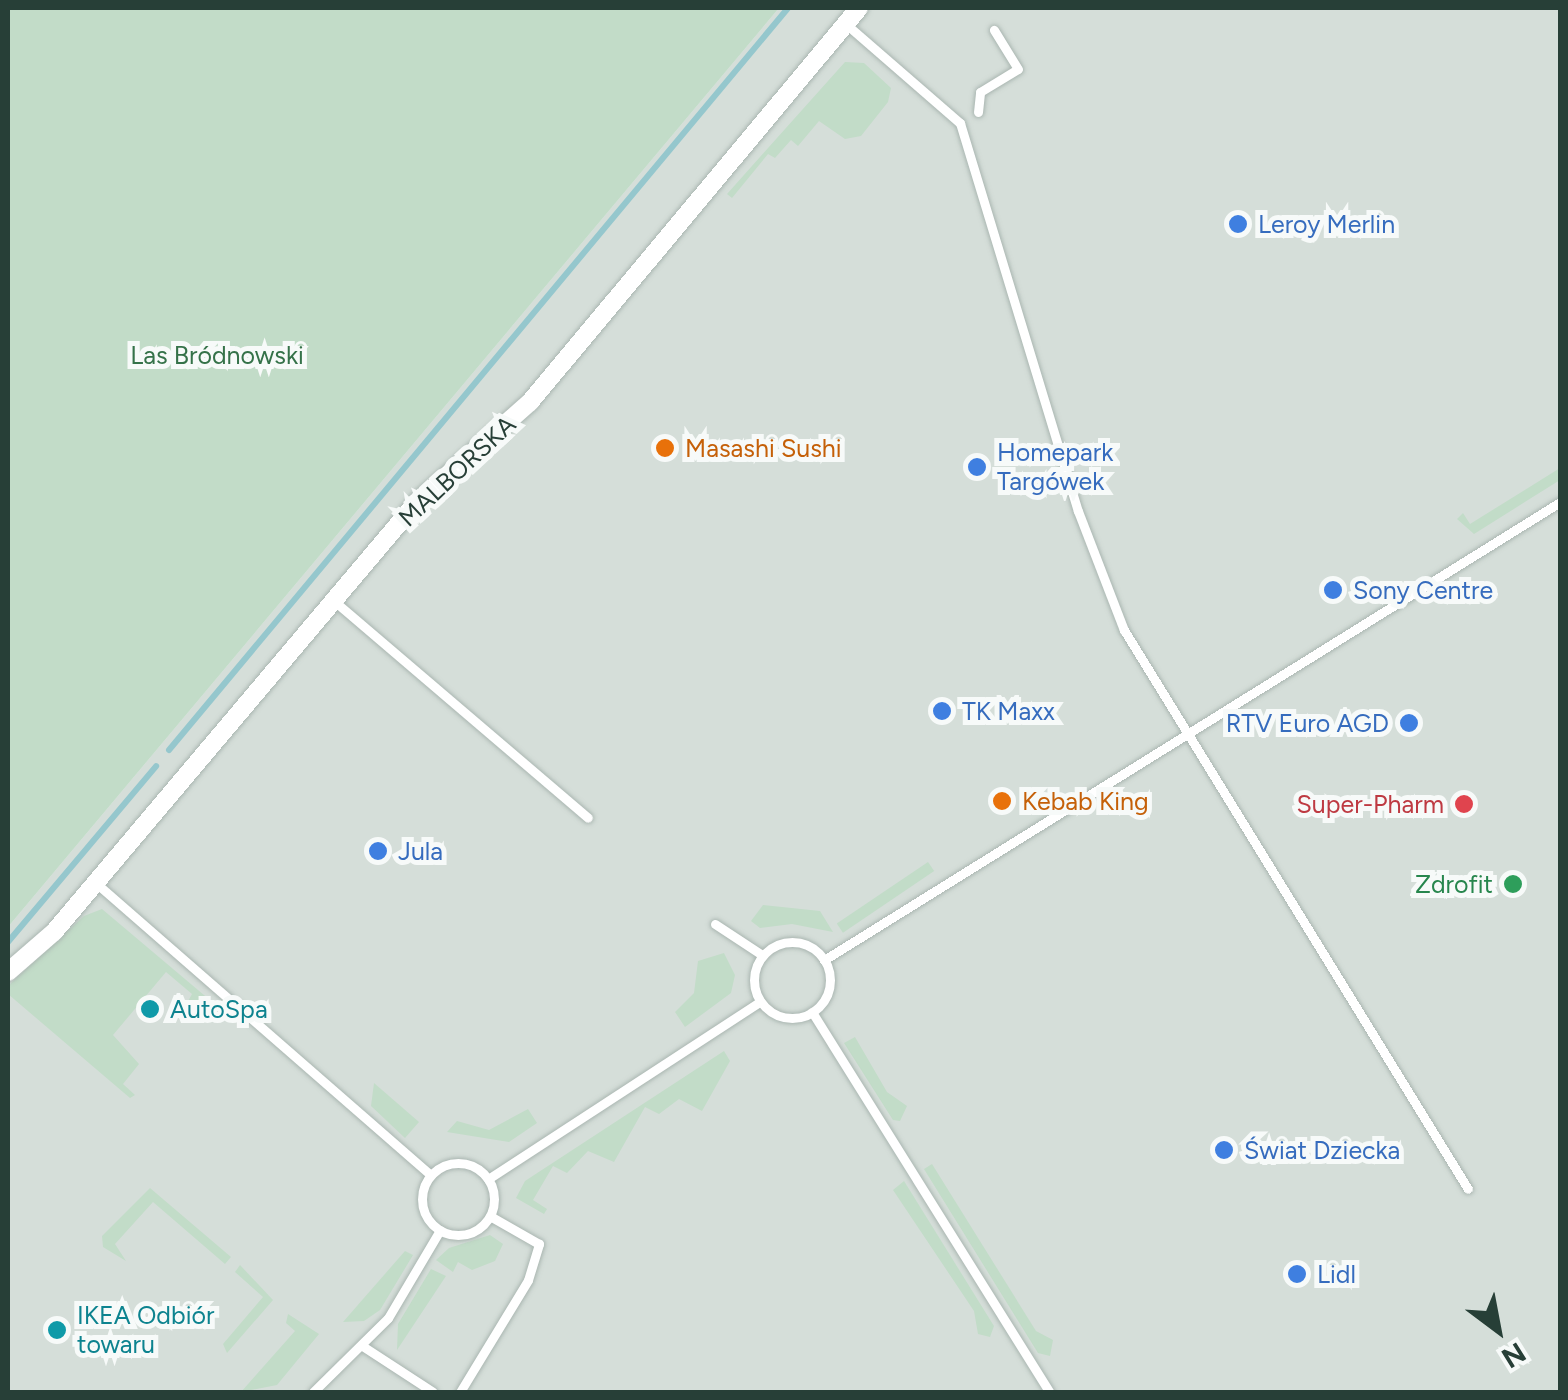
<!DOCTYPE html>
<html>
<head>
<meta charset="utf-8">
<style>
  body { margin:0 }
  #map { position:relative; width:1568px; height:1400px; overflow:hidden; background:#e7eeea; font-family:Figtree,sans-serif }
  div>[style] { position:absolute }
  .built>* { inset:0; background:#d5ded9 }
  .green>* { inset:0; background:#c2dcc8; transform-origin:0 0 }
  .stream>* { height:6px; margin:-3px; padding:0 3px; transform-origin:3px; border-radius:3px; background:#95c7cd }
  .roads { filter:drop-shadow(0 0 2px #aab6b1) drop-shadow(0 0 2px #aab6b1) }
  .service>* { height:9px; margin:-4.5px; padding:0 4.5px; transform-origin:4.5px; border-radius:4.5px; background:#fff }
  .service>.ring { margin:-4.5px; padding:0; box-sizing:content-box; background:none; border:9px solid #fff; border-radius:50% }
  .minor>* { height:18px; margin:-9px; padding:0 9px; transform-origin:9px; border-radius:9px; background:#fff }
  .dots>* { width:28px; height:28px; translate:-50% -50%; box-sizing:border-box; border:5px solid #f7faf9; border-radius:50% }
  span { translate:-50% -50%; white-space:nowrap; text-align:center; line-height:1.15; -webkit-text-stroke:10px #f7faf9; paint-order:stroke }
  .shop-label { font-size:25px; color:#366cbe }
  .left { translate:0 -50%; text-align:left }
  .right { translate:-100% -50%; text-align:right }
  .park-label { font-size:25px; color:#357249 }
  .food-label { font-size:25px; color:#c56008 }
  .street-label { font-size:25px; color:#273f37 }
  .health-label { font-size:25px; color:#be3a42 }
  .leisure-label { font-size:25px; color:#27864d }
  .culture-label { font-size:25px; color:#0d838f }
  .frame { position:absolute; inset:0; border:10px solid #273f37; pointer-events:none }
  .north { position:absolute; left:1448px; top:1280px; width:100px; height:100px; -webkit-text-stroke:8px #f7faf9; paint-order:stroke; rotate:148deg; font-size:28px; font-weight:700; line-height:40px; text-align:center; color:#273f37 }
  .north::after { content:''; display:block; margin:auto; width:35px; height:45px; background:#273f37; clip-path:polygon(50% 0,100% 100%,50% 72%,0 100%) }
</style>
</head>
<body>
<div id="map">
  <div class="built">
    <i style="clip-path:polygon(779px 8px,1560px 8px,1560px 1392px,8px 1392px,8px 927px)"></i>
  </div>
  <div class="green">
    <i style="clip-path:polygon(8px 8px,779px 8px,8px 927px)"></i>
    <i style="clip-path:polygon(845px 62px,864px 63px,891px 88px,888px 102px,861px 136px,845px 139px,819px 121px,798px 146px,791px 140px,775px 158px,768px 154px,732px 198px,727px 194px)"></i>
    <i style="clip-path:polygon(1560px 468px,1560px 480px,1474px 534px,1457px 519px,1463px 513px,1470px 524px)"></i>
    <i style="left:928px;top:862px;width:11px;height:110px;rotate:56deg"></i>
    <i style="clip-path:polygon(763px 905px,820px 911px,833px 932px,792px 924px,760px 928px,751px 921px)"></i>
    <i style="clip-path:polygon(102px 909px,211px 1001px,209px 1010px,197px 1000px,180px 1016px,192px 994px,166px 972px,113px 1035px,139px 1064px,123px 1084px,135px 1095px,130px 1098px,8px 994px,8px 986px,84px 916px)"></i>
    <i style="clip-path:polygon(724px 953px,735px 975px,731px 993px,685px 1027px,675px 1012px,694px 993px,698px 961px)"></i>
    <i style="clip-path:polygon(855px 1037px,887px 1092px,907px 1106px,900px 1121px,893px 1120px,844px 1043px)"></i>
    <i style="clip-path:polygon(724px 1051px,730px 1061px,702px 1111px,679px 1099px,659px 1114px,645px 1107px,614px 1162px,588px 1151px,567px 1173px,553px 1166px,533px 1200px,547px 1209px,544px 1214px,516px 1198px,525px 1181px)"></i>
    <i style="clip-path:polygon(374px 1083px,419px 1122px,405px 1138px,371px 1106px)"></i>
    <i style="clip-path:polygon(528px 1109px,537px 1123px,509px 1142px,447px 1132px,457px 1121px,489px 1130px)"></i>
    <i style="clip-path:polygon(932px 1164px,1036px 1331px,1053px 1340px,1050px 1356px,1038px 1353px,924px 1169px)"></i>
    <i style="clip-path:polygon(904px 1181px,994px 1326px,990px 1337px,978px 1334px,974px 1311px,893px 1190px)"></i>
    <i style="clip-path:polygon(150px 1188px,231px 1257px,225px 1264px,153px 1202px,115px 1244px,126px 1261px,103px 1247px,102px 1236px)"></i>
    <i style="clip-path:polygon(490px 1235px,503px 1244px,495px 1261px,472px 1270px,458px 1262px,453px 1272px,436px 1260px,449px 1248px)"></i>
    <i style="clip-path:polygon(405px 1251px,413px 1255px,380px 1310px,364px 1321px,343px 1322px)"></i>
    <i style="clip-path:polygon(240px 1265px,273px 1300px,227px 1353px,223px 1344px,263px 1297px,235px 1272px)"></i>
    <i style="clip-path:polygon(431px 1269px,446px 1276px,397px 1350px,398px 1324px)"></i>
    <i style="clip-path:polygon(288px 1314px,319px 1334px,277px 1385px,241px 1392px,295px 1331px,286px 1323px)"></i>
  </div>
  <div class="stream">
    <i style="left:169px;top:750px;width:966px;rotate:-50.16deg"></i>
    <i style="left:8px;top:942px;width:230px;rotate:-49.9deg"></i>
  </div>
  <div class="roads">
    <div class="service">
      <i style="left:846px;top:24px;width:151px;rotate:41deg"></i>
      <i style="left:960px;top:123px;width:406px;rotate:73.1deg"></i>
      <i style="left:1078px;top:511px;width:128px;rotate:68.9deg"></i>
      <i style="left:1124px;top:630px;width:656px;rotate:58.39deg"></i>
      <i style="left:978px;top:112px;width:20px;rotate:-84deg"></i>
      <i style="left:980px;top:92px;width:44px;rotate:-31.2deg"></i>
      <i style="left:1018px;top:69px;width:46px;rotate:-121.6deg"></i>
      <i style="left:333px;top:600px;width:335px;rotate:40.5deg"></i>
      <i style="left:96px;top:883px;width:444px;rotate:41.1deg"></i>
      <i style="left:715px;top:924px;width:56px;rotate:33.4deg"></i>
      <i class="ring" style="left:754px;top:942px;width:67px;height:67px"></i>
      <i style="left:824px;top:960px;width:867px;rotate:-31.89deg"></i>
      <i style="left:812px;top:1012px;width:448px;rotate:58deg"></i>
      <i class="ring" style="left:422px;top:1163px;width:63px;height:63px"></i>
      <i style="left:488px;top:1179px;width:325px;rotate:-33.1deg"></i>
      <i style="left:364px;top:1347px;width:82px;rotate:33.1deg"></i>
      <i style="left:313px;top:1392px;width:105px;rotate:-44.6deg"></i>
      <i style="left:388px;top:1318px;width:102px;rotate:-59.4deg"></i>
      <i style="left:460px;top:1392px;width:131px;rotate:-58.7deg"></i>
      <i style="left:528px;top:1280px;width:38px;rotate:-73deg"></i>
      <i style="left:539px;top:1244px;width:56px;rotate:-150.3deg"></i>
    </div>
    <div class="minor">
      <i style="left:8px;top:972px;width:61px;rotate:-41deg"></i>
      <i style="left:54px;top:932px;width:563px;rotate:-49.83deg"></i>
      <i style="left:417px;top:502px;width:151px;rotate:-41.5deg"></i>
      <i style="left:530px;top:402px;width:513px;rotate:-50.14deg"></i>
    </div>
  </div>
  <div class="dots">
    <i style="left:1238px;top:224px;background:#3f7fe0"></i>
    <i style="left:665px;top:448px;background:#e8710a"></i>
    <i style="left:977px;top:467px;background:#3f7fe0"></i>
    <i style="left:1333px;top:590px;background:#3f7fe0"></i>
    <i style="left:942px;top:711px;background:#3f7fe0"></i>
    <i style="left:1409px;top:723px;background:#3f7fe0"></i>
    <i style="left:1002px;top:801px;background:#e8710a"></i>
    <i style="left:1464px;top:804px;background:#e0444e"></i>
    <i style="left:378px;top:851px;background:#3f7fe0"></i>
    <i style="left:1513px;top:884px;background:#2e9e5b"></i>
    <i style="left:150px;top:1009px;background:#0f9aa8"></i>
    <i style="left:1224px;top:1150px;background:#3f7fe0"></i>
    <i style="left:1297px;top:1274px;background:#3f7fe0"></i>
    <i style="left:57px;top:1330px;background:#0f9aa8"></i>
  </div>
  <div class="shop-label">
    <span class="left" style="left:1258px;top:224px">Leroy Merlin</span>
    <span class="left" style="left:997px;top:467px">Homepark<br>Targówek</span>
    <span class="left" style="left:1353px;top:590px">Sony Centre</span>
    <span class="left" style="left:962px;top:711px">TK Maxx</span>
    <span class="right" style="left:1389px;top:723px">RTV Euro AGD</span>
    <span class="left" style="left:398px;top:851px">Jula</span>
    <span class="left" style="left:1244px;top:1150px">Świat Dziecka</span>
    <span class="left" style="left:1317px;top:1274px">Lidl</span>
  </div>
  <div class="park-label">
    <span style="left:217px;top:355px">Las Bródnowski</span>
  </div>
  <div class="food-label">
    <span class="left" style="left:685px;top:448px">Masashi Sushi</span>
    <span class="left" style="left:1022px;top:801px">Kebab King</span>
  </div>
  <div class="street-label">
    <span style="left:457px;top:471px;rotate:-43deg">MALBORSKA</span>
  </div>
  <div class="health-label">
    <span class="right" style="left:1444px;top:804px">Super-Pharm</span>
  </div>
  <div class="leisure-label">
    <span class="right" style="left:1493px;top:884px">Zdrofit</span>
  </div>
  <div class="culture-label">
    <span class="left" style="left:170px;top:1009px">AutoSpa</span>
    <span class="left" style="left:77px;top:1330px">IKEA Odbiór<br>towaru</span>
  </div>
  <div class="frame"></div>
  <div class="north">N</div>
</div>
</body>
</html>
